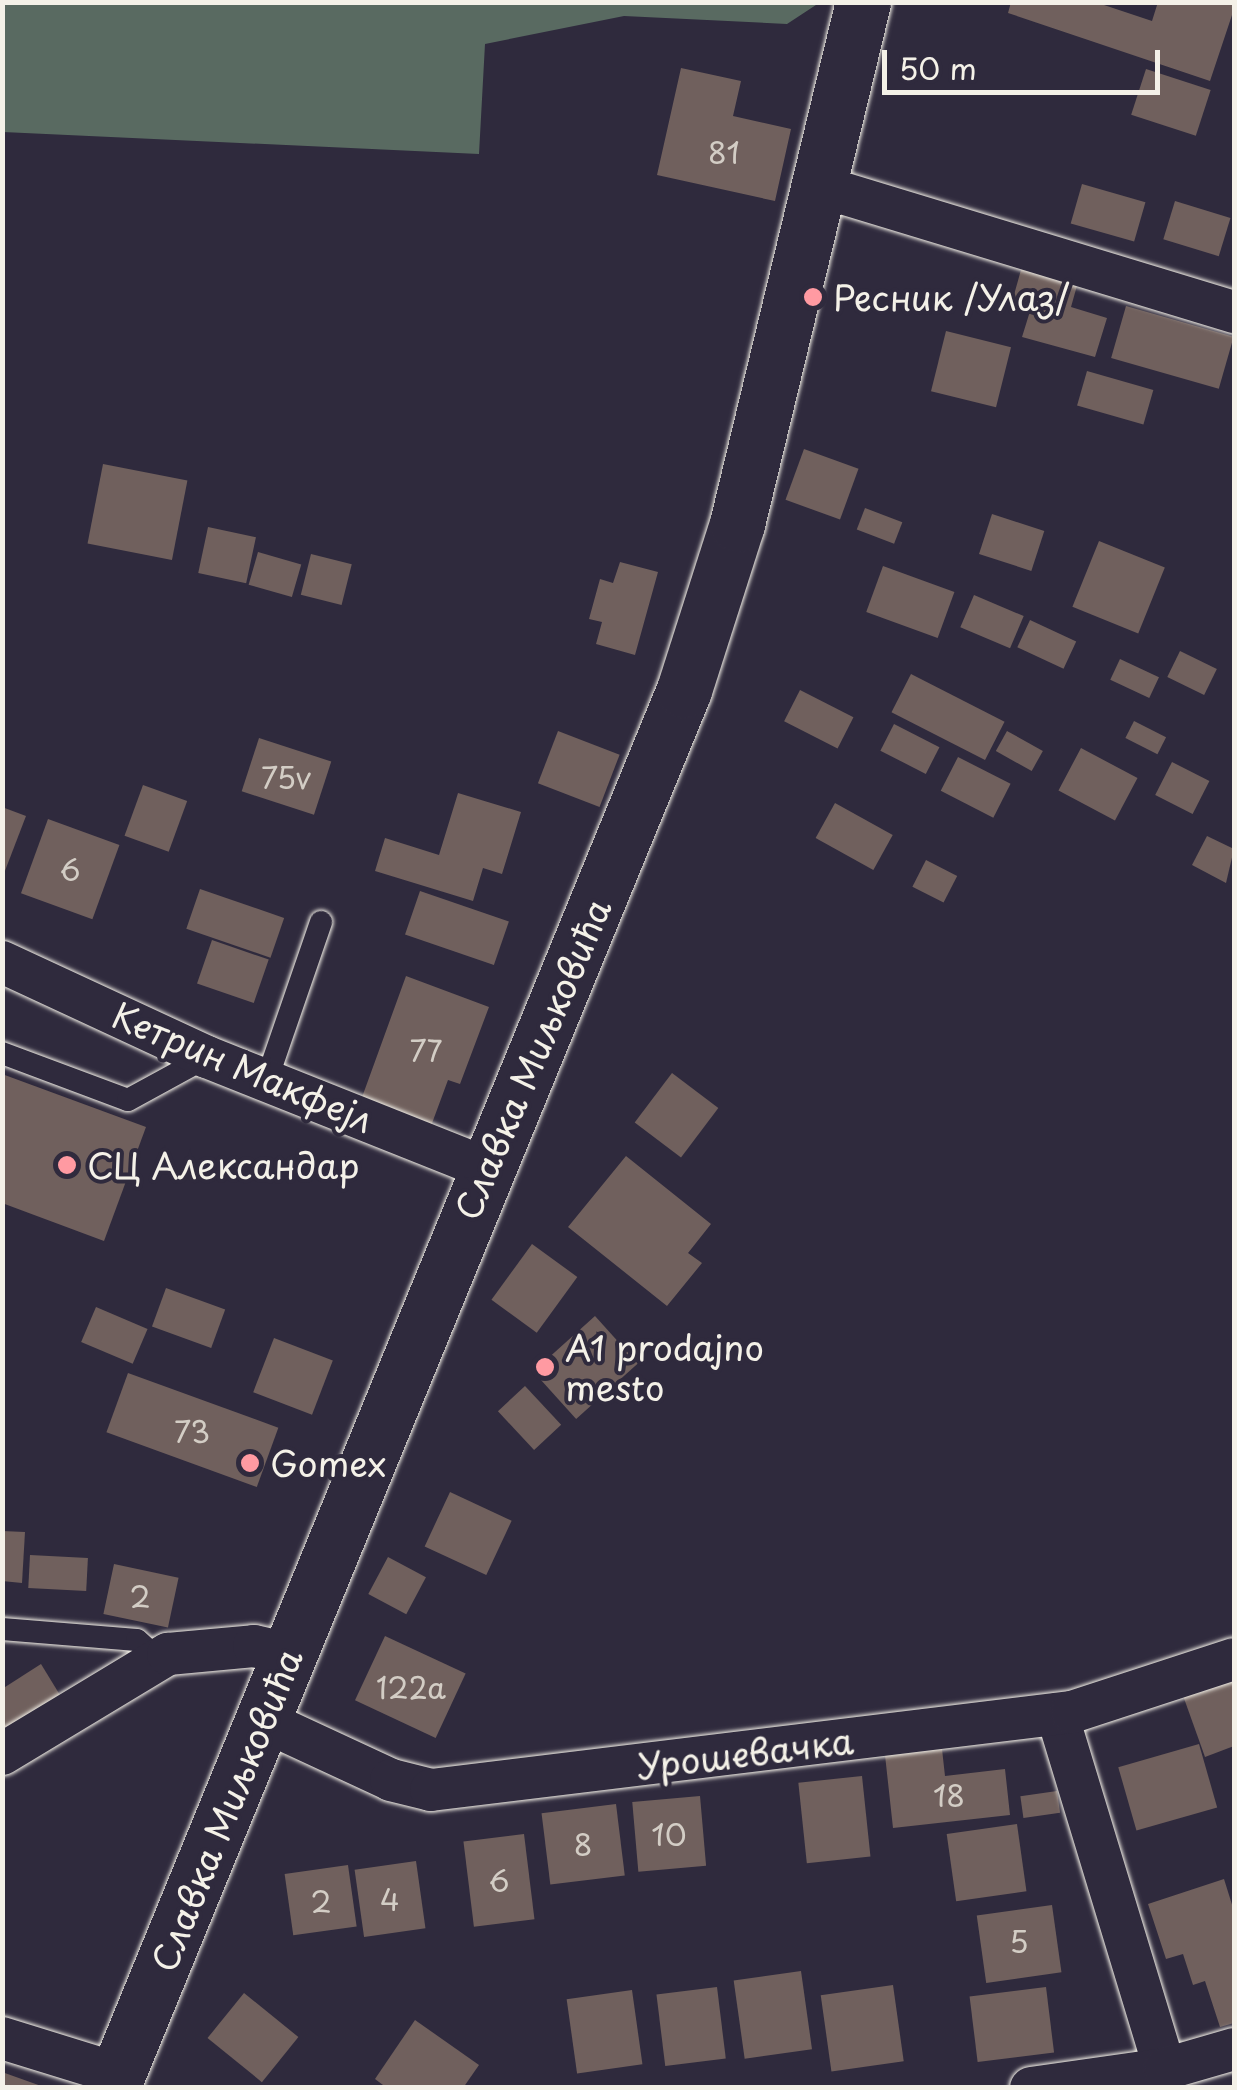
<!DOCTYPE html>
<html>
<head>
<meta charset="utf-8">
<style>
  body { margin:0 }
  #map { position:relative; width:1237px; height:2090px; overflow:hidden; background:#2f2a3d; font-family:"Playpen Sans",sans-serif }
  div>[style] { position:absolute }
  .green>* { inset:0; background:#596a61 }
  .building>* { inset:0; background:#70605d; transform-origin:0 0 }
  .roads { filter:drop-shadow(0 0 2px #f4f1e8) drop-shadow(0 0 2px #f4f1e8) }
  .lane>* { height:22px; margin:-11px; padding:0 11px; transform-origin:11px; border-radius:11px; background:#2f2a3d }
  .street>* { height:42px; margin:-21px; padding:0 21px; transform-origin:21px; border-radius:21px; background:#2f2a3d }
  .secondary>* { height:55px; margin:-27.5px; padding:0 27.5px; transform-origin:27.5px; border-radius:27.5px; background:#2f2a3d }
  .dots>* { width:28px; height:28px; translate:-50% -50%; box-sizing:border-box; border:5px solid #2f2a3d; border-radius:50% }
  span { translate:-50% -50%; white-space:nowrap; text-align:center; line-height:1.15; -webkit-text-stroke:8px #2f2a3d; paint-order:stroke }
  .number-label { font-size:30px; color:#d3cdc5 }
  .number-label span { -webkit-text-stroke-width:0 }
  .poi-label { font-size:35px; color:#f4f1e8 }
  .left { translate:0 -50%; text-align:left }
  .street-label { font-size:35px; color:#f4f1e8 }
  .frame { position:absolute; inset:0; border:5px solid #f4f1e8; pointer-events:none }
  .scale { position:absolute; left:882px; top:50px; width:278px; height:45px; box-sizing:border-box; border:5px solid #f4f1e8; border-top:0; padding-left:12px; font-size:30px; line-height:35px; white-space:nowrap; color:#f4f1e8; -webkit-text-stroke:8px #2f2a3d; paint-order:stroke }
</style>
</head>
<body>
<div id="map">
  <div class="green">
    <i style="clip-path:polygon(2px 3px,3px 2px,819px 3px,787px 24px,624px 16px,485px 44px,479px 154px,3px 132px)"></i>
  </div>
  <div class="building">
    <i style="clip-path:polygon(1011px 2px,1095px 2px,1152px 21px,1158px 2px,1234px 2px,1234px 9px,1210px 81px,1008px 13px)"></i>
    <i style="clip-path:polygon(681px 68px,741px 81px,733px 116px,791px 129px,775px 201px,657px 175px)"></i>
    <i style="left:1146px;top:69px;width:68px;height:48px;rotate:18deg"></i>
    <i style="left:1082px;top:184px;width:66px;height:41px;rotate:16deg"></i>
    <i style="left:1175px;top:201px;width:58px;height:40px;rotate:17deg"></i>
    <i style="clip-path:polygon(1024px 259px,1080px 275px,1071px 307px,1107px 318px,1095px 357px,1022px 337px,1031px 308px,1012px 302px)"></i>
    <i style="left:1126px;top:306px;width:112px;height:54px;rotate:16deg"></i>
    <i style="left:946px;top:331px;width:67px;height:62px;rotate:14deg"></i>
    <i style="left:1087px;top:371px;width:69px;height:36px;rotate:16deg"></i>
    <i style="left:804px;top:449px;width:58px;height:54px;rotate:20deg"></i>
    <i style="left:103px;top:464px;width:86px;height:81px;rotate:11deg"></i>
    <i style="left:865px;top:508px;width:40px;height:23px;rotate:21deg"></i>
    <i style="left:992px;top:514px;width:55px;height:42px;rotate:18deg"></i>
    <i style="left:208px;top:527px;width:49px;height:47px;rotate:12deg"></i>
    <i style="left:1099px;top:541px;width:71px;height:71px;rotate:22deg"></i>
    <i style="left:258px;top:552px;width:45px;height:34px;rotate:16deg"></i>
    <i style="left:311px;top:554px;width:42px;height:42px;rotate:14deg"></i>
    <i style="clip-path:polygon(620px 562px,658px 572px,635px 655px,596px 644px,602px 622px,589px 619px,600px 579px,613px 583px)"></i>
    <i style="left:883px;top:566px;width:76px;height:49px;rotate:20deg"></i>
    <i style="left:974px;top:595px;width:54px;height:35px;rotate:23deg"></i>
    <i style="left:1030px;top:620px;width:51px;height:30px;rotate:25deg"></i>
    <i style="left:1180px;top:651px;width:41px;height:29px;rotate:26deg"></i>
    <i style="left:1120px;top:659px;width:43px;height:23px;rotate:25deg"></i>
    <i style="left:911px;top:674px;width:105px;height:43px;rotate:27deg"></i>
    <i style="left:800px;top:690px;width:60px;height:35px;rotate:27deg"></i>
    <i style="left:1134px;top:721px;width:36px;height:19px;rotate:27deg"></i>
    <i style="left:894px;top:724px;width:51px;height:30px;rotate:27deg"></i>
    <i style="left:558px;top:731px;width:66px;height:56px;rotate:21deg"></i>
    <i style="left:1007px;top:731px;width:41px;height:23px;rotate:29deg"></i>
    <i style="left:259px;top:738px;width:76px;height:56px;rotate:18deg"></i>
    <i style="left:1081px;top:748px;width:64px;height:48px;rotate:28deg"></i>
    <i style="left:958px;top:757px;width:59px;height:38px;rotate:27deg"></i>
    <i style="left:1172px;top:762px;width:42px;height:37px;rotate:27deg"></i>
    <i style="left:143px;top:785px;width:47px;height:54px;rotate:20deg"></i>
    <i style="clip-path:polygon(458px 793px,521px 812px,502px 874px,483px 868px,473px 901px,375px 871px,385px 838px,439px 855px)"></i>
    <i style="left:835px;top:803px;width:66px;height:40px;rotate:29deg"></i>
    <i style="clip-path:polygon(2px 807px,26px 816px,3px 876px,2px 876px)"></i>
    <i style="left:48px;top:819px;width:76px;height:79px;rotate:20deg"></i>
    <i style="clip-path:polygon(1207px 836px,1234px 849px,1226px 883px,1192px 865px)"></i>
    <i style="left:926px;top:860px;width:35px;height:30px;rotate:27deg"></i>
    <i style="left:200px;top:889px;width:89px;height:42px;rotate:19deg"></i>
    <i style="left:420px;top:891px;width:94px;height:46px;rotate:19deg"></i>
    <i style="left:212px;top:940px;width:60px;height:46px;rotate:19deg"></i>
    <i style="clip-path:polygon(406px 976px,489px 1007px,460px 1084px,448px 1080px,431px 1126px,361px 1100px)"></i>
    <i style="left:672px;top:1073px;width:58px;height:62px;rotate:37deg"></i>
    <i style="clip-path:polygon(2px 1074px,146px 1127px,104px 1241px,2px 1203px)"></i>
    <i style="clip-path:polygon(626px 1156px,711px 1224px,688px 1253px,702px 1263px,667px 1306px,568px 1227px)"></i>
    <i style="left:532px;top:1244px;width:56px;height:69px;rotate:36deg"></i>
    <i style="left:166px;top:1288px;width:63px;height:41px;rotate:20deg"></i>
    <i style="left:96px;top:1307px;width:56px;height:38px;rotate:23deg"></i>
    <i style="left:595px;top:1316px;width:64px;height:83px;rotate:48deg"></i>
    <i style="left:274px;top:1338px;width:63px;height:58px;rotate:21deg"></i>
    <i style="left:128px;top:1373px;width:160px;height:63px;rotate:20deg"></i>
    <i style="left:525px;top:1386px;width:53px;height:37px;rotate:47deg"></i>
    <i style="left:450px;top:1492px;width:68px;height:60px;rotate:25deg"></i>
    <i style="clip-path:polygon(2px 1531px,25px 1532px,22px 1583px,2px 1581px)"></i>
    <i style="left:30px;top:1555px;width:58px;height:33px;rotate:3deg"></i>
    <i style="left:388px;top:1557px;width:43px;height:42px;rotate:28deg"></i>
    <i style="left:114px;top:1564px;width:66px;height:51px;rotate:12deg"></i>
    <i style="left:385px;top:1636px;width:89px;height:71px;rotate:25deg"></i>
    <i style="clip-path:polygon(41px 1664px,63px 1700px,2px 1732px,2px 1689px)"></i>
    <i style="clip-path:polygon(1234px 1680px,1234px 1746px,1205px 1757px,1181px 1690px)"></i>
    <i style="left:1199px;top:1744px;width:66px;height:84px;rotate:74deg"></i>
    <i style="clip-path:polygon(942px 1749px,945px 1776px,1005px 1769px,1010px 1815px,893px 1828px,885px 1755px)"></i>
    <i style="left:862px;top:1776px;width:81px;height:64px;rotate:84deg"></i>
    <i style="left:1057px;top:1791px;width:22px;height:37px;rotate:82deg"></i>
    <i style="left:700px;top:1796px;width:70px;height:68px;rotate:85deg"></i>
    <i style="left:616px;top:1804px;width:72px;height:75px;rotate:83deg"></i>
    <i style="left:1017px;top:1824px;width:68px;height:71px;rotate:82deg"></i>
    <i style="left:524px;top:1834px;width:86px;height:61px;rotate:83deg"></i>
    <i style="left:416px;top:1861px;width:68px;height:62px;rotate:82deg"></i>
    <i style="left:348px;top:1865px;width:62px;height:64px;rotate:82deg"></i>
    <i style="clip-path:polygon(1224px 1879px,1234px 1911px,1234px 2023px,1220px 2027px,1205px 1981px,1193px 1985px,1183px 1954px,1166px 1959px,1148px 1904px)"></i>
    <i style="left:1052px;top:1905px;width:68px;height:76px;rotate:82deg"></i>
    <i style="left:801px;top:1971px;width:79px;height:68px;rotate:82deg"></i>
    <i style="left:893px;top:1985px;width:77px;height:73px;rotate:82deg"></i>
    <i style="left:717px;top:1987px;width:72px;height:61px;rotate:83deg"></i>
    <i style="left:1046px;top:1987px;width:66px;height:77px;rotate:83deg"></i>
    <i style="left:632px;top:1990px;width:75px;height:66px;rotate:82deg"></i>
    <i style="left:244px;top:1993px;width:70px;height:58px;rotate:39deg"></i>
    <i style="clip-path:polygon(415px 2020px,479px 2065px,463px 2088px,387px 2088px,375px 2079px)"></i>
    <i style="clip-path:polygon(2px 2072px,44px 2087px,44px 2088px,2px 2088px)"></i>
  </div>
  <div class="roads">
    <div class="lane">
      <i style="left:2px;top:1053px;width:134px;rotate:20.5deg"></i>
      <i style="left:128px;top:1100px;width:90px;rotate:-28.6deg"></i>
      <i style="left:267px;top:1079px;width:166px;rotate:-71deg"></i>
      <i style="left:2px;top:1629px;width:135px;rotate:4.7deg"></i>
      <i style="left:137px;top:1640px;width:30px;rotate:42deg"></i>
    </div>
    <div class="street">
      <i style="left:819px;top:186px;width:434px;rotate:16.9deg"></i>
      <i style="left:2px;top:962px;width:226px;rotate:24.9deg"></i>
      <i style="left:207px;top:1057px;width:300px;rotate:21.7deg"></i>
      <i style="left:1057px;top:1714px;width:371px;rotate:73.1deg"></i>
      <i style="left:262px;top:1720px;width:142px;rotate:24.9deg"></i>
      <i style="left:391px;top:1780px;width:41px;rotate:14deg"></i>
      <i style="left:431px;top:1790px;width:646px;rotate:-6.94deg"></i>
      <i style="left:1072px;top:1712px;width:170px;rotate:-18.1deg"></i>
      <i style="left:2px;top:1754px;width:194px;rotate:-31.1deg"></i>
      <i style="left:168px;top:1654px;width:86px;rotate:-5.3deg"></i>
      <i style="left:254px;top:1646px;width:37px;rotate:13deg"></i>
      <i style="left:2px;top:2038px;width:121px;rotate:17.2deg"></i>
      <i style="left:1031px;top:2088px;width:135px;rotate:-8.1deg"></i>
      <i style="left:1165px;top:2069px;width:72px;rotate:-16.2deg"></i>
    </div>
    <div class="secondary">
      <i style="left:112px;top:2088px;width:1510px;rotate:-67.75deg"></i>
      <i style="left:684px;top:690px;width:174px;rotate:-72.3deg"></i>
      <i style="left:737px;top:524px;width:537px;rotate:-76.43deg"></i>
    </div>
  </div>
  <div class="dots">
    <i style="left:813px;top:297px;background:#ff9aa2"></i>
    <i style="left:67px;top:1165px;background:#ff9aa2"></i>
    <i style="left:545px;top:1367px;background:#ff9aa2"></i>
    <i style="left:250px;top:1463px;background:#ff9aa2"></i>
  </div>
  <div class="number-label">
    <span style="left:724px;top:152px">81</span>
    <span style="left:286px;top:777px">75v</span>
    <span style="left:70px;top:869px">6</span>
    <span style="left:426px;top:1050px">77</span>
    <span style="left:192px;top:1431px">73</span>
    <span style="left:140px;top:1596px">2</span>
    <span style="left:411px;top:1687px">122a</span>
    <span style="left:949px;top:1795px">18</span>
    <span style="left:669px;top:1834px">10</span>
    <span style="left:583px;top:1844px">8</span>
    <span style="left:499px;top:1880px">6</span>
    <span style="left:390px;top:1899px">4</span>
    <span style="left:321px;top:1901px">2</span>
    <span style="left:1019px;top:1941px">5</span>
  </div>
  <div class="poi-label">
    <span class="left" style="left:833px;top:297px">Ресник /Улаз/</span>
    <span class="left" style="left:87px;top:1165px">СЦ Александар</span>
    <span class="left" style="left:565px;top:1367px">A1 prodajno<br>mesto</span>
    <span class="left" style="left:270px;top:1463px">Gomex</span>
  </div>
  <div class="street-label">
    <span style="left:532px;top:1059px;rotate:-67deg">Славка Миљковића</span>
    <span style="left:243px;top:1067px;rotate:23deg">Кетрин Макфејл</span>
    <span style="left:745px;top:1753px;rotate:-7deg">Урошевачка</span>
    <span style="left:226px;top:1810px;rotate:-68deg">Славка Миљковића</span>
  </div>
  <div class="frame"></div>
  <div class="scale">50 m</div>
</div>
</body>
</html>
